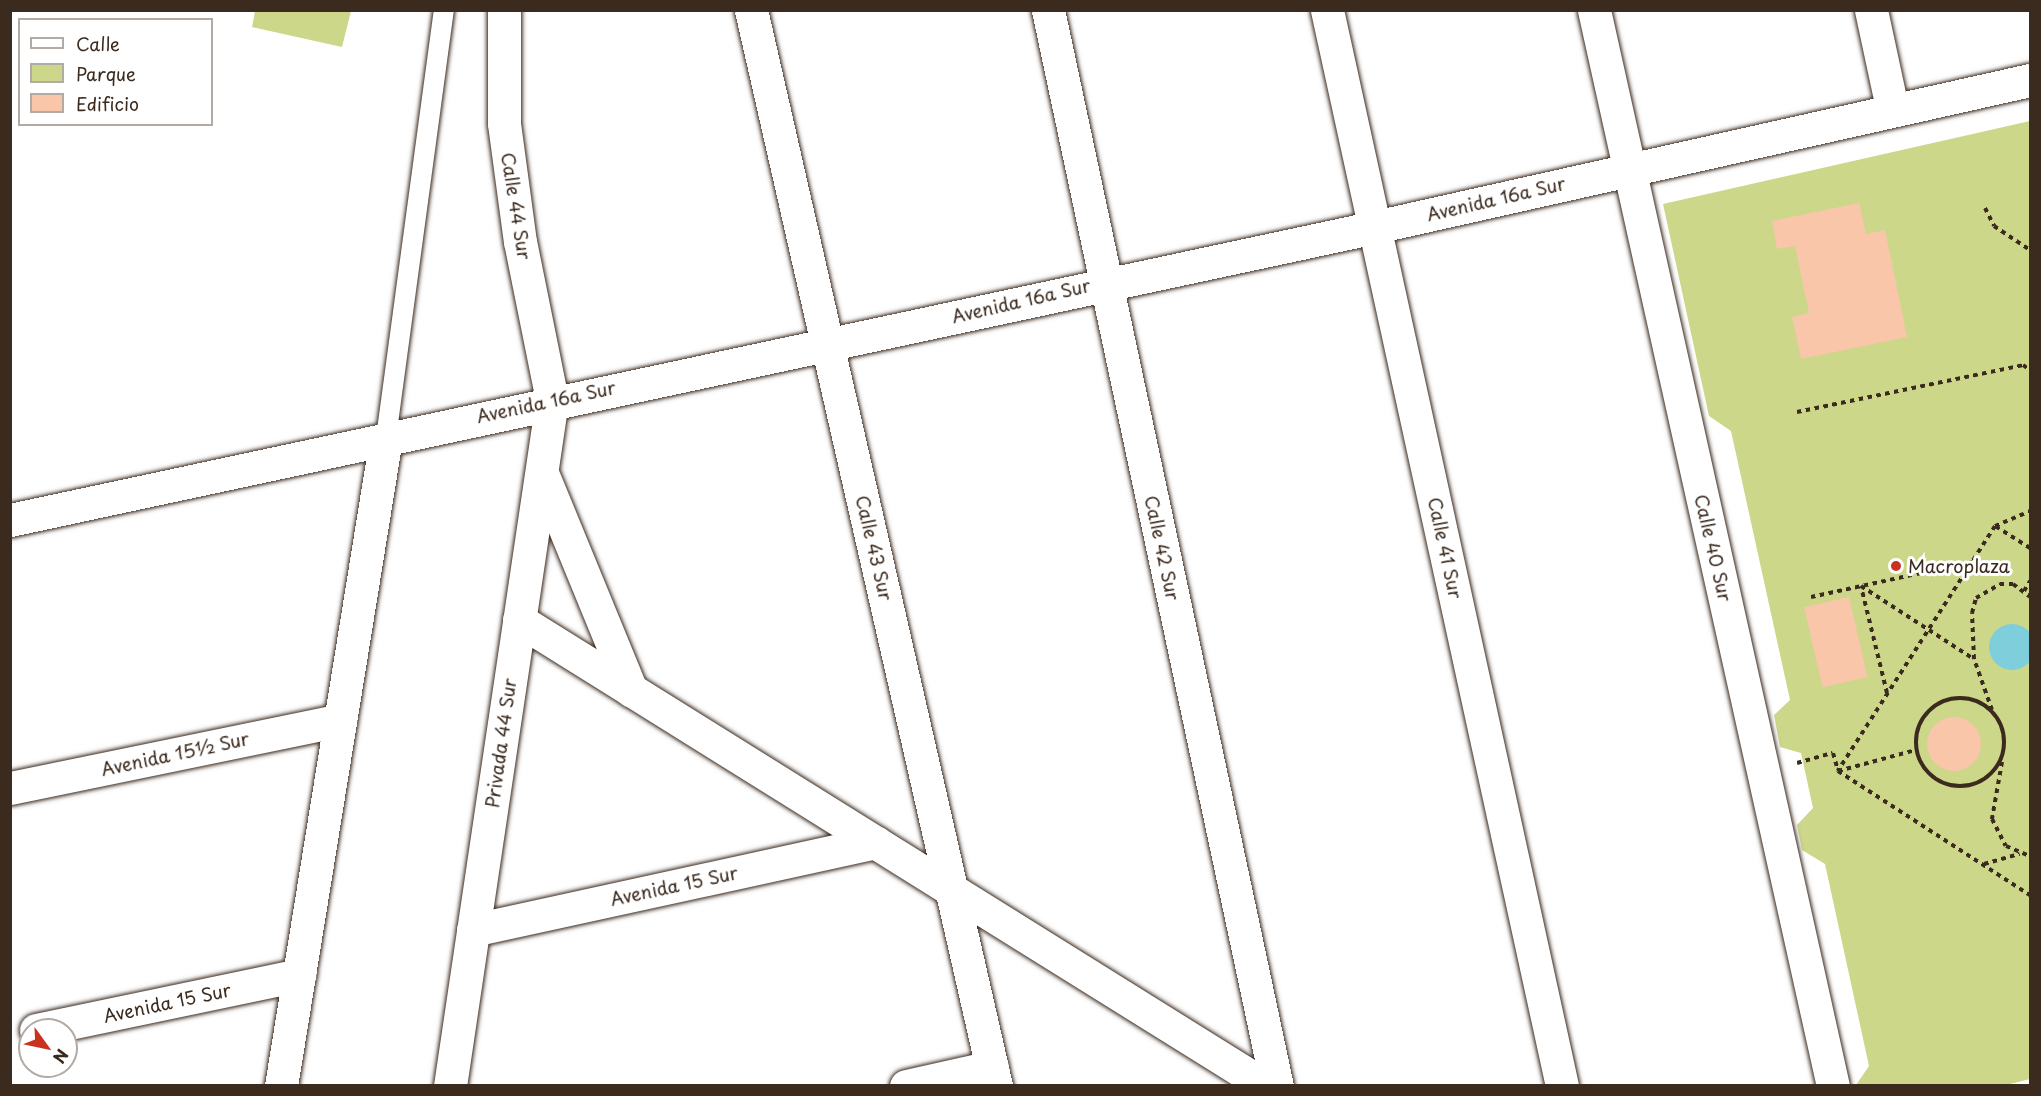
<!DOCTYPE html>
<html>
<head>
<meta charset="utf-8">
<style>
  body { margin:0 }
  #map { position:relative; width:2041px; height:1096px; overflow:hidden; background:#fff; font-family:"Playpen Sans",sans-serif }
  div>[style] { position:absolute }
  .green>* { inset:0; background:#ccd78a }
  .water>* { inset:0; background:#7fcedb }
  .round { border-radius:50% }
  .building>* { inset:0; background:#f9c6aa; transform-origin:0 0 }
  .path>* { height:4px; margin-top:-2px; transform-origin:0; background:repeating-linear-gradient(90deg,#3b2a1e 0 4.5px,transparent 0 9px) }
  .path>.ring { margin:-2px; padding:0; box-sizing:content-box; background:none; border:4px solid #3b2a1e; border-radius:50% }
  .roads { filter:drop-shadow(0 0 2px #3b2a1e) drop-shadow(0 0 2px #3b2a1e) }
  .lane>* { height:20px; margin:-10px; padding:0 10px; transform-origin:10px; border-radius:10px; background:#fff }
  .street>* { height:33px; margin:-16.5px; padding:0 16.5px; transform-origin:16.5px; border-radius:16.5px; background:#fff }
  .dots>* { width:16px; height:16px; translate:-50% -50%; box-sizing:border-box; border:3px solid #fff; border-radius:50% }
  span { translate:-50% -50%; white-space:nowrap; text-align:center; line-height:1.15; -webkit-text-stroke:6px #fff; paint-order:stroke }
  .street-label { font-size:18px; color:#3b2a1e }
  .poi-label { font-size:18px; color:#3b2a1e }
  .left { translate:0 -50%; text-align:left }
  .frame { position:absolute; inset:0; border:12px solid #3b2a1e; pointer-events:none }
  .legend { position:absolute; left:18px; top:18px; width:195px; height:108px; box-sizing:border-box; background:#fff; border:2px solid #b1aaa5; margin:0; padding:8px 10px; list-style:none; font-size:18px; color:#3b2a1e }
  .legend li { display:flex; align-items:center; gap:12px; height:30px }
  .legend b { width:30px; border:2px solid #b1aaa5 }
  .north { position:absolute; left:18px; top:1018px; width:60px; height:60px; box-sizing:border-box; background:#fff; border:2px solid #b1aaa5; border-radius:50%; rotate:123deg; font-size:16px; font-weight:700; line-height:24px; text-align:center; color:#3b2a1e }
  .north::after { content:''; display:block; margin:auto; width:21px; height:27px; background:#c8321e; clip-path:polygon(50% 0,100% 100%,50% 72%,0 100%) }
</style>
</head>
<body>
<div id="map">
  <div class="green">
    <i style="clip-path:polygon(255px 11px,255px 10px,351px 11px,342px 47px,252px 27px)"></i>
    <i style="clip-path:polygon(2030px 121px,2030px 1079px,2002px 1086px,1856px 1085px,1869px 1066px,1825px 864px,1802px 850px,1797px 825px,1813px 808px,1801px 753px,1780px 747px,1774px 715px,1790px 700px,1731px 431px,1709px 416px,1663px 204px)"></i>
  </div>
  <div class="water">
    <i class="round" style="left:1989px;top:624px;width:46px;height:46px"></i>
  </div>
  <div class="building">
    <i style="clip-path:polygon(1859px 203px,1866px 234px,1885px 230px,1907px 337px,1801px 359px,1792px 317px,1809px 313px,1795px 246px,1777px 249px,1772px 221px)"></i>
    <i style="left:1849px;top:597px;width:82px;height:46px;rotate:77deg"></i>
    <i class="round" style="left:1927px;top:717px;width:54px;height:54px"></i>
  </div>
  <div class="path">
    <i style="left:1985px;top:208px;width:20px;rotate:63deg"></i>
    <i style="left:1994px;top:226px;width:43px;rotate:33.7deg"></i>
    <i style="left:1797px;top:412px;width:231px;rotate:-11.7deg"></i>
    <i style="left:2023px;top:365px;width:9px;rotate:36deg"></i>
    <i style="left:1995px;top:526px;width:38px;rotate:-23deg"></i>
    <i style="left:2030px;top:548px;width:41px;rotate:-147.8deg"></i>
    <i style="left:1995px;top:526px;width:291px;rotate:122.7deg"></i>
    <i style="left:1838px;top:771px;width:229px;rotate:32.9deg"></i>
    <i style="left:2024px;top:591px;width:12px;rotate:-59deg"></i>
    <i style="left:1811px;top:597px;width:165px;rotate:-12.3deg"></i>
    <i style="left:1887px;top:693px;width:110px;rotate:-103.7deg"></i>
    <i style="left:1861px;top:586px;width:135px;rotate:32.9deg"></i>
    <i class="ring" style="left:1916px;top:698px;width:84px;height:84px"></i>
    <i style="left:1992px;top:710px;width:54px;rotate:-109.4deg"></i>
    <i style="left:1974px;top:659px;width:46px;rotate:-92.5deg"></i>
    <i style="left:1972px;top:613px;width:16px;rotate:-75deg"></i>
    <i style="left:1976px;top:598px;width:28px;rotate:-30deg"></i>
    <i style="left:2000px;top:584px;width:13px"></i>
    <i style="left:2013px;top:584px;width:21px;rotate:37deg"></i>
    <i style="left:2002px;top:762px;width:58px;rotate:100deg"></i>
    <i style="left:1992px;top:819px;width:30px;rotate:63deg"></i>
    <i style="left:2006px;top:846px;width:26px;rotate:23deg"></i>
    <i style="left:1797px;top:763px;width:37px;rotate:-16deg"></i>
    <i style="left:1833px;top:753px;width:19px;rotate:74deg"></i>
    <i style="left:1838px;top:771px;width:81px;rotate:-15.1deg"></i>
    <i style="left:1984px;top:864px;width:37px;rotate:-16deg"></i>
  </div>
  <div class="roads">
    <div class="lane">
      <i style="left:386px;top:438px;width:432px;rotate:-82.3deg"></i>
    </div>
    <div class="street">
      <i style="left:751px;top:10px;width:1104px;rotate:77.17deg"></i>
      <i style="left:1048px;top:10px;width:1100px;rotate:77.99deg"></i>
      <i style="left:1327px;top:10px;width:1101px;rotate:77.68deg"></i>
      <i style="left:1594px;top:10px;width:1102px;rotate:77.48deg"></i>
      <i style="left:1871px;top:10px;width:100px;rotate:77.9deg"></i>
      <i style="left:542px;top:473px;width:235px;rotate:67.7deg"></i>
      <i style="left:10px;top:520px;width:1396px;rotate:-12.11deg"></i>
      <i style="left:1375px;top:227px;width:671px;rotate:-12.65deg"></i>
      <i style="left:519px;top:620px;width:880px;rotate:31.96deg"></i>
      <i style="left:10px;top:788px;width:337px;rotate:-11.6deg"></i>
      <i style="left:473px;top:930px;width:412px;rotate:-12.3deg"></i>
      <i style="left:36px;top:1030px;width:269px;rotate:-11.8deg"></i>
      <i style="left:281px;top:1086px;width:656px;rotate:-80.8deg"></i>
      <i style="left:450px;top:1086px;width:694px;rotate:-81.54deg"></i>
      <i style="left:552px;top:400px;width:161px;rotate:-101.4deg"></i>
      <i style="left:520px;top:242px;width:120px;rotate:-97.7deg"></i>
      <i style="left:504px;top:123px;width:113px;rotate:-90deg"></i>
      <i style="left:906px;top:1086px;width:88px;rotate:-12.5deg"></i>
    </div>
  </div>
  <div class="dots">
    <i style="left:1896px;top:566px;background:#c8321e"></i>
  </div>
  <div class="street-label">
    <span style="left:1496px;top:199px;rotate:-13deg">Avenida 16a Sur</span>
    <span style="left:516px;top:206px;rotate:81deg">Calle 44 Sur</span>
    <span style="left:1021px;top:301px;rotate:-13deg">Avenida 16a Sur</span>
    <span style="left:546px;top:402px;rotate:-12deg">Avenida 16a Sur</span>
    <span style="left:874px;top:548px;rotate:77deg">Calle 43 Sur</span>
    <span style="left:1162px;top:548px;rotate:78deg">Calle 42 Sur</span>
    <span style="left:1445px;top:548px;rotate:78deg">Calle 41 Sur</span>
    <span style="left:1713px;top:548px;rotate:77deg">Calle 40 Sur</span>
    <span style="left:501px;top:743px;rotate:-82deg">Privada 44 Sur</span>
    <span style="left:175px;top:754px;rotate:-12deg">Avenida 15½ Sur</span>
    <span style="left:674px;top:886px;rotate:-12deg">Avenida 15 Sur</span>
    <span style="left:167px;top:1003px;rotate:-12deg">Avenida 15 Sur</span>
  </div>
  <div class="poi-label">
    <span class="left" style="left:1908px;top:566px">Macroplaza</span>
  </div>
  <div class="frame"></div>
  <ul class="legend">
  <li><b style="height:8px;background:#fff"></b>Calle</li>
  <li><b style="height:16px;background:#ccd78a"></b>Parque</li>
  <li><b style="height:16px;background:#f9c6aa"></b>Edificio</li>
  </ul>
  <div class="north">N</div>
</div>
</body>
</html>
